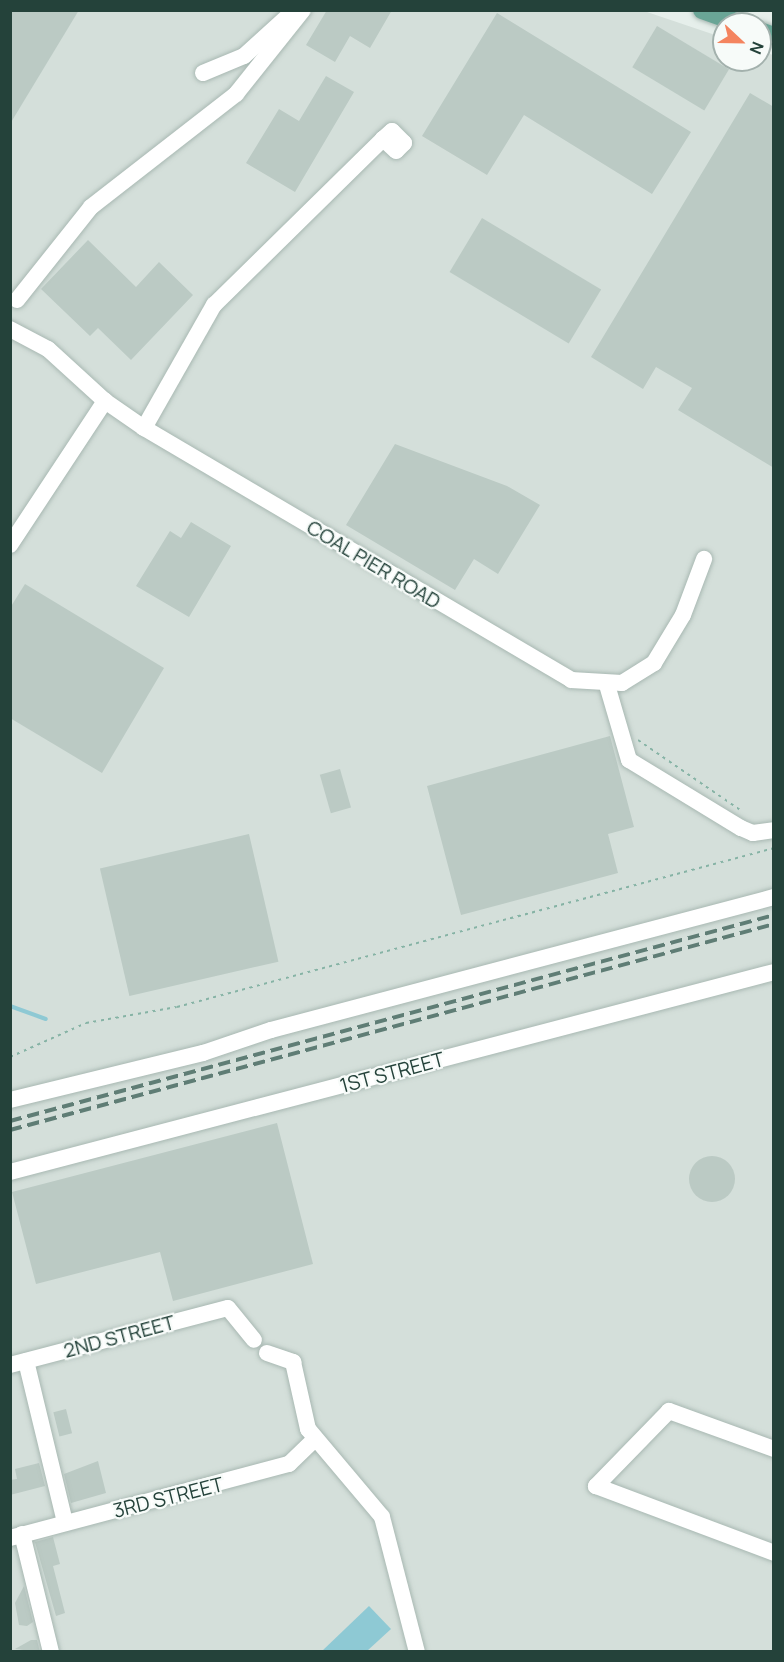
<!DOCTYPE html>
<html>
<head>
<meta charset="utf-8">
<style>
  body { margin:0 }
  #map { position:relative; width:784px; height:1662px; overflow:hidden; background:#e6efeb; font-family:Manrope,sans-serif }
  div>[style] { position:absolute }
  .built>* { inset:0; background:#d4dfda }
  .water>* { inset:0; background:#8ec9d4 }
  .stream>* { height:4px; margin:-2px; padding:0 2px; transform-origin:2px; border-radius:2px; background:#8ec9d4 }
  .building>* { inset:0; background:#bbcac4; transform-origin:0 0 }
  .round { border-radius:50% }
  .path>* { height:2px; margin-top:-1px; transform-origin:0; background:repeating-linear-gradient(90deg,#86b3a5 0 3px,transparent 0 7.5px) }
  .roads { filter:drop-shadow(0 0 2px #a8b8b2) drop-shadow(0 0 2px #a8b8b2) }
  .minor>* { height:16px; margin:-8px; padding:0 8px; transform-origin:8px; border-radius:8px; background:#fff }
  .major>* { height:18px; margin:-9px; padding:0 9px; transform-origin:9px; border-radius:9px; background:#6aa596 }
  .rail>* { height:4px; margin-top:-2px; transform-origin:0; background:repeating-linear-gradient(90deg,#5f7d75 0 12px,transparent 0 18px) }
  span { translate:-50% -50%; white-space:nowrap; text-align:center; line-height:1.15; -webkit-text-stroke:4.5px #f7fbf9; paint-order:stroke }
  .street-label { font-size:20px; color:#24423a }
  .frame { position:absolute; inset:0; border:12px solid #24423a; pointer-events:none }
  .north { position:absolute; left:712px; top:12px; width:60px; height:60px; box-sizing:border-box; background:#f7fbf9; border:2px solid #a3b1ad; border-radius:50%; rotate:112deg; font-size:16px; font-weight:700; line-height:24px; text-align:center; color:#24423a }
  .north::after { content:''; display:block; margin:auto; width:21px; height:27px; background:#f4845f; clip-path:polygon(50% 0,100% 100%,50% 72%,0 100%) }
</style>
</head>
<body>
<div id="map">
  <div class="built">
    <i style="clip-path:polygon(11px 11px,644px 11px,724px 38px,724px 60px,760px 60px,760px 51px,773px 55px,773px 1651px,11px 1652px)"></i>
  </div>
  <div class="water">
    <i style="clip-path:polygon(369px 1606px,391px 1629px,367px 1651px,322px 1651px)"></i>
  </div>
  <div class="stream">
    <i style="left:10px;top:1006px;width:38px;rotate:20deg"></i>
  </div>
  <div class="building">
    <i style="clip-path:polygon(10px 10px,79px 10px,10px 124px)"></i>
    <i style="clip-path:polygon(327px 10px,392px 10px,370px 48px,350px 36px,335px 62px,306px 45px)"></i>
    <i style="clip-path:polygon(497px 13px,691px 132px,652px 194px,524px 115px,487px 175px,422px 136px)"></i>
    <i style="left:657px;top:26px;width:84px;height:48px;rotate:31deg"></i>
    <i style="clip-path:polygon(326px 76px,354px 92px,295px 192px,246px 163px,279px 109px,299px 121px)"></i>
    <i style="clip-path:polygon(750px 93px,774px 107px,774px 468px,678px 410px,692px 388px,656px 367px,643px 389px,591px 357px)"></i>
    <i style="left:482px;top:218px;width:139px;height:63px;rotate:31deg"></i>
    <i style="clip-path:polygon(88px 240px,136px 287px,159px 262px,193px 295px,131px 360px,98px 328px,90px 336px,41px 289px)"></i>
    <i style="clip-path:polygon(395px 444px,507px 486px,540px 505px,498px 574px,474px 559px,455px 590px,346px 525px)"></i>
    <i style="clip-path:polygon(191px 522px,231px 546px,189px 617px,136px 586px,170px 531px,181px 538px)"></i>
    <i style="clip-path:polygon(25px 584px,164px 668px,102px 773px,10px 718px,10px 608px)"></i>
    <i style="clip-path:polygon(610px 736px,634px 827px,608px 834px,618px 873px,461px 915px,427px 786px)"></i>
    <i style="left:340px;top:769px;width:40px;height:21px;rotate:74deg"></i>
    <i style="left:249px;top:834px;width:131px;height:153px;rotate:77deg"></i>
    <i style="clip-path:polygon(277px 1123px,313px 1264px,173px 1301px,160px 1252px,36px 1284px,12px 1192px)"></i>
    <i class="round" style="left:689px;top:1156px;width:46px;height:46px"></i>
    <i style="left:66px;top:1409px;width:25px;height:13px;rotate:76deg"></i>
    <i style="clip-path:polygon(98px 1461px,106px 1493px,71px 1503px,64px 1474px)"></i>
    <i style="clip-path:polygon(39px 1463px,45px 1486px,10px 1495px,10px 1480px,17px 1479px,15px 1469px)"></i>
    <i style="clip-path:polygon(53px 1537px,60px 1564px,53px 1566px,65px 1613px,56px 1616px,35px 1542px)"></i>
    <i style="clip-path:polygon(24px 1586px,33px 1622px,27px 1626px,19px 1625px,15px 1603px)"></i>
    <i style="clip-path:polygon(31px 1640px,37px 1640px,40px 1652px,15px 1649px)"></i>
  </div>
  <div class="path">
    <i style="left:638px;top:740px;width:127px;rotate:34.4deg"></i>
    <i style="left:10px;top:1057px;width:83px;rotate:-24.1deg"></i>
    <i style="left:86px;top:1023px;width:92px;rotate:-10deg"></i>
    <i style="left:177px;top:1007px;width:618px;rotate:-14.91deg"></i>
  </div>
  <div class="roads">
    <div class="minor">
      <i style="left:203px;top:73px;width:44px;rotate:-22.5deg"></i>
      <i style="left:244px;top:56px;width:58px;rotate:-42.2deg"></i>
      <i style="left:17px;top:300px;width:119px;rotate:-51.5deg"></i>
      <i style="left:91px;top:207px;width:184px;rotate:-37.9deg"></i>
      <i style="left:236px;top:94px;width:107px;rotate:-51.4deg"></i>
      <i style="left:10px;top:329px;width:43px;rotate:27.8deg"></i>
      <i style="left:48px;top:349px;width:77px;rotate:42.4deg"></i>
      <i style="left:105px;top:401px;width:47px;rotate:34.7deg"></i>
      <i style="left:144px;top:428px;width:496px;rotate:30.5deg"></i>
      <i style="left:571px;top:680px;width:51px;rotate:3.4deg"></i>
      <i style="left:622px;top:683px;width:38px;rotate:-32deg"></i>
      <i style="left:654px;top:663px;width:56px;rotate:-58.9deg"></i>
      <i style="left:683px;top:615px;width:60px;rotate:-69.4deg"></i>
      <i style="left:144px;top:428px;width:142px;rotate:-60.4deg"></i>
      <i style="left:214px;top:305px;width:237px;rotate:-44.5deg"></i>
      <i style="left:383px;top:139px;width:12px;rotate:-42deg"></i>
      <i style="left:392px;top:131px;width:17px;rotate:45deg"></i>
      <i style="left:404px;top:143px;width:11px;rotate:135deg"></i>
      <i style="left:396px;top:151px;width:18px;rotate:-137deg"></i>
      <i style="left:10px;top:545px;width:173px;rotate:-56.6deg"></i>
      <i style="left:607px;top:685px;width:78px;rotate:73.7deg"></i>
      <i style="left:629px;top:760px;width:131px;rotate:31.3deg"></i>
      <i style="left:741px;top:828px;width:13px;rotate:23deg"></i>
      <i style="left:753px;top:833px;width:21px;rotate:-8deg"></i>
      <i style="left:10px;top:1100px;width:199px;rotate:-13.7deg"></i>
      <i style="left:203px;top:1053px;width:72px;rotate:-18.7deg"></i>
      <i style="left:271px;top:1030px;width:520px;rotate:-14.81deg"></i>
      <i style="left:10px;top:1172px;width:790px;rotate:-14.67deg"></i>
      <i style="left:267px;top:1353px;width:28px;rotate:19deg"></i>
      <i style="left:293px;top:1362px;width:69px;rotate:77.4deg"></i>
      <i style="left:308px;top:1429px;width:115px;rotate:49.9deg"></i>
      <i style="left:382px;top:1517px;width:139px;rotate:75.5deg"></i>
      <i style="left:26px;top:1361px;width:166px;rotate:76.4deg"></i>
      <i style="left:10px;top:1365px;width:225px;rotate:-14.7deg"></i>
      <i style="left:228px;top:1308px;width:41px;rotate:50.9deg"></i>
      <i style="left:774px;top:1449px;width:112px;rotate:-160.1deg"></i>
      <i style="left:669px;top:1411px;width:105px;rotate:134.2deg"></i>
      <i style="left:596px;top:1486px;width:190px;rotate:20.6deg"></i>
      <i style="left:22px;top:1534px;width:122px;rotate:76.2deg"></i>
      <i style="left:10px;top:1538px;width:289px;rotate:-14.9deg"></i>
      <i style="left:289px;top:1464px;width:36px;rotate:-44deg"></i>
    </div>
    <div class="major">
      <i style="left:702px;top:10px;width:41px;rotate:19.7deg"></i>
      <i style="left:760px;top:31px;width:15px;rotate:20deg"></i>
    </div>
  </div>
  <div class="rail">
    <i style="left:10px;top:1121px;width:791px;rotate:-15.09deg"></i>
    <i style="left:10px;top:1130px;width:791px;rotate:-15.09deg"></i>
  </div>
  <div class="street-label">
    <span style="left:374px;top:564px;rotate:31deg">COAL PIER ROAD</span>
    <span style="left:392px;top:1072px;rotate:-15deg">1ST STREET</span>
    <span style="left:119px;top:1336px;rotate:-15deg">2ND STREET</span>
    <span style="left:168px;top:1497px;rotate:-14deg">3RD STREET</span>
  </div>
  <div class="frame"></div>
  <div class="north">N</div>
</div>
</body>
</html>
